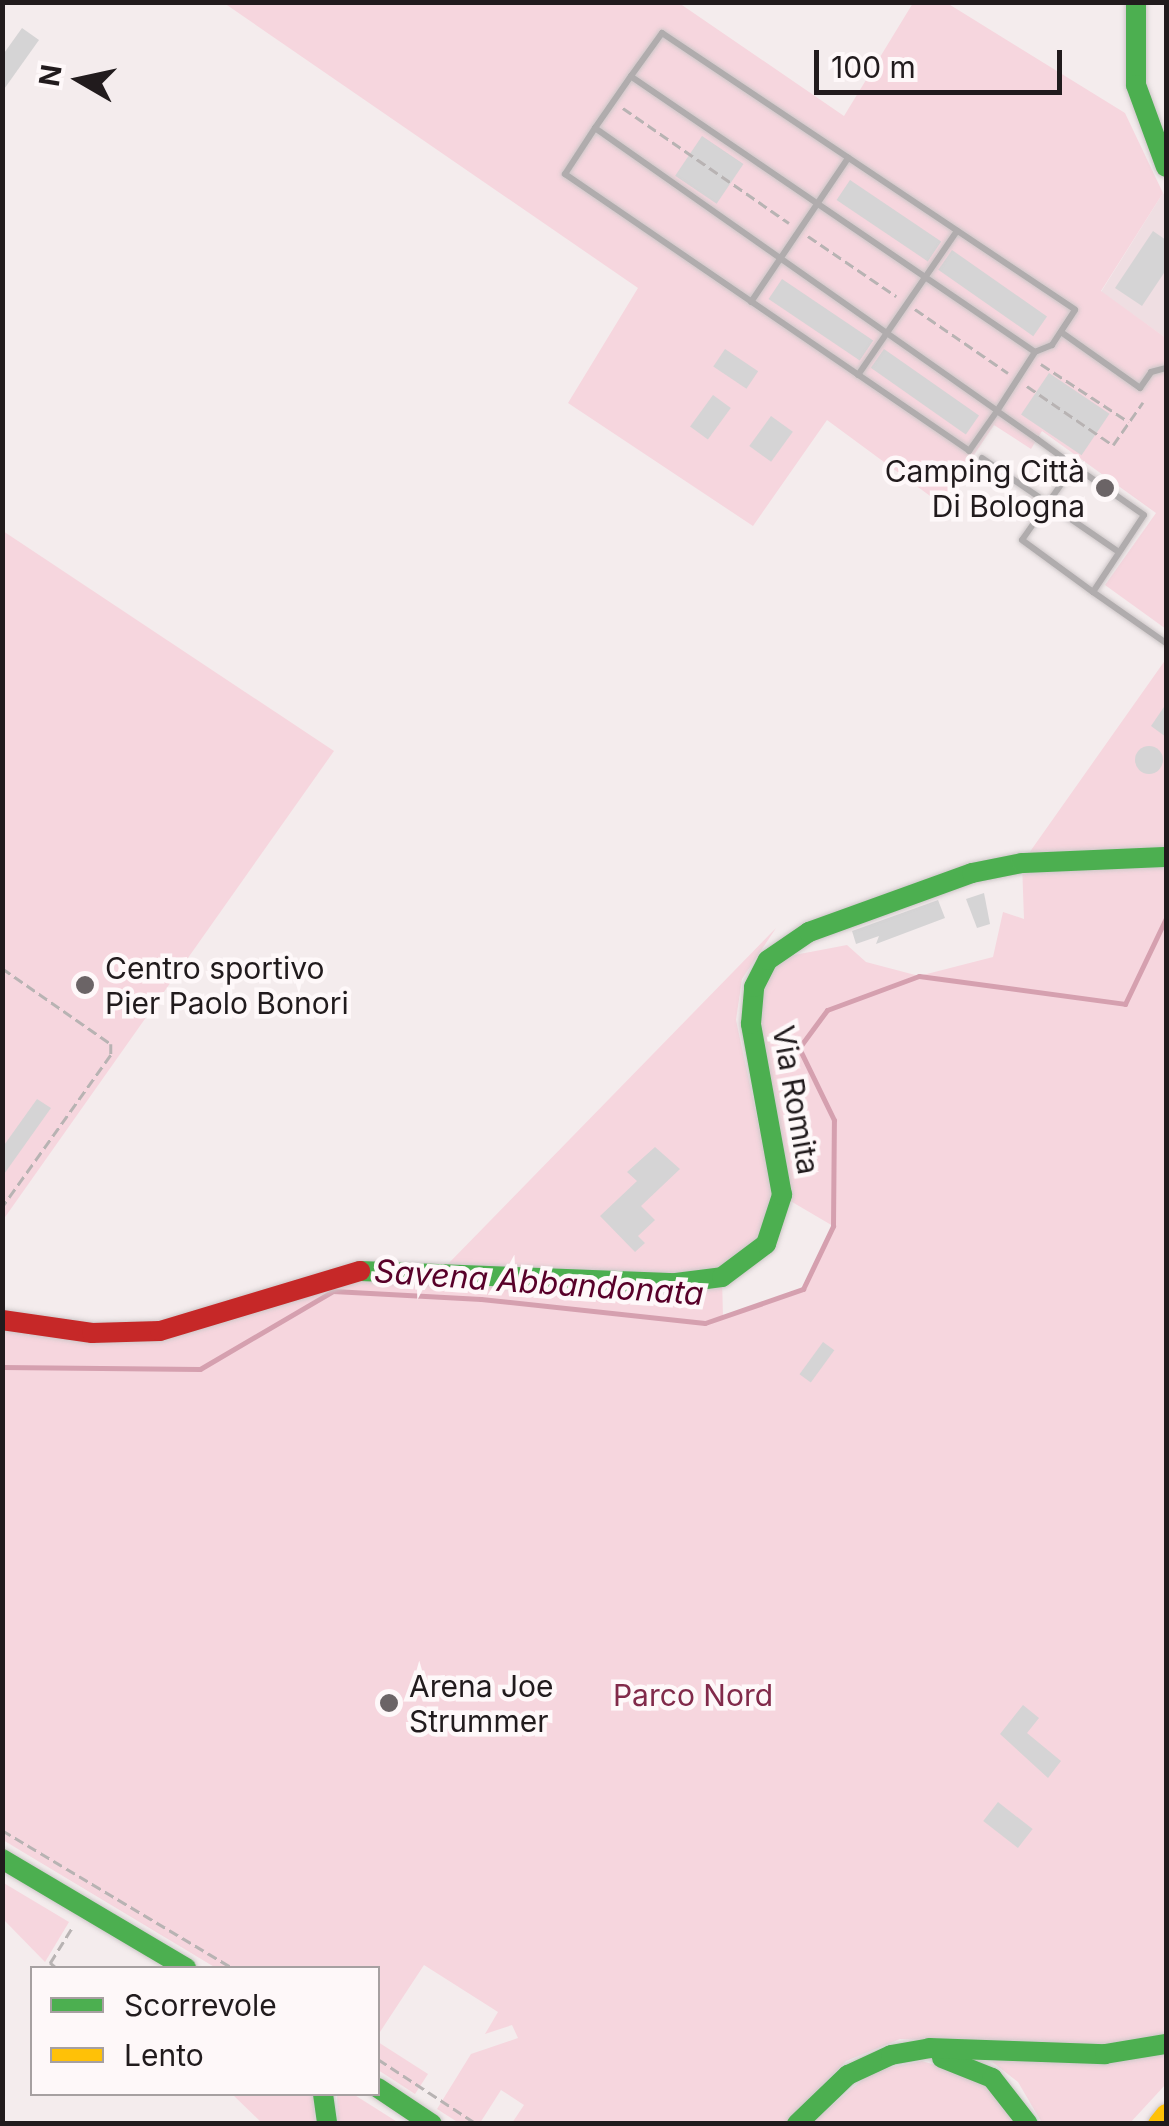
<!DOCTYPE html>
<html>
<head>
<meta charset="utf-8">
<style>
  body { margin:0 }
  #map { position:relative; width:1169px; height:2126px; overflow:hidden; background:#f4eced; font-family:Inter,sans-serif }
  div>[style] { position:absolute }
  .built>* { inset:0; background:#efdee2 }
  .green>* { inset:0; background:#f6d6de }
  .stream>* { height:5px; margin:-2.5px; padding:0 2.5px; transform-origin:2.5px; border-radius:2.5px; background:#d5a0af }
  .building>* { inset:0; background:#d5d4d5; transform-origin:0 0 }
  .round { border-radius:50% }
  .path>* { height:2.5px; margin-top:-1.25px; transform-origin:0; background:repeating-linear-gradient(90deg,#b8b3b3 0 10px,transparent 0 15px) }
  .roads { filter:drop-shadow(0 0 2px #cdc7c8) drop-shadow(0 0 2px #cdc7c8) }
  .lane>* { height:6px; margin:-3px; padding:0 3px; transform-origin:3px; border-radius:3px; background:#b0acad }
  .fast>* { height:20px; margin:-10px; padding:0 10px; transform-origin:10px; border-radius:10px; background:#4caf50 }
  .slow>* { height:20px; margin:-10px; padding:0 10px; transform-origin:10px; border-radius:10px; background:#ffc107 }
  .jam>* { height:20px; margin:-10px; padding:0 10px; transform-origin:10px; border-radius:10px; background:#c62828 }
  .dots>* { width:28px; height:28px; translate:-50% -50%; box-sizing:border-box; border:5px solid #fef8f9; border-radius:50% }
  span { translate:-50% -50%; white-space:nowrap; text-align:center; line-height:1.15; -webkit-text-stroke:9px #fef8f9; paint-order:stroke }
  .poi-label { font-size:30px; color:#211b1d }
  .right { translate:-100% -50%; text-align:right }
  .left { translate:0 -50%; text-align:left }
  .street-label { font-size:30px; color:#211b1d }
  .park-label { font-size:30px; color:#812a4a }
  .water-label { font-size:32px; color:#580029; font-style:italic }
  .frame { position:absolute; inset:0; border:5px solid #211b1d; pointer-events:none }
  .legend { position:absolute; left:30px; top:1966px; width:350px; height:130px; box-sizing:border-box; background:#fef8f9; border:2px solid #a6a0a1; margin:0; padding:12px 18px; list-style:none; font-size:30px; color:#211b1d }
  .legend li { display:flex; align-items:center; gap:20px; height:50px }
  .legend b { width:50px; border:2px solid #a6a0a1 }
  .north { position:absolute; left:30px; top:30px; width:100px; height:100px; -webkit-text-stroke:8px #fef8f9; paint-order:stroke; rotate:279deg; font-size:28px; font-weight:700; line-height:40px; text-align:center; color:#211b1d }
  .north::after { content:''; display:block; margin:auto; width:35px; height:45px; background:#211b1d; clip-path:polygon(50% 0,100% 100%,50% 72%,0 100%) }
  .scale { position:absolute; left:814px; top:50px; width:248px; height:45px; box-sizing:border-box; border:5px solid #211b1d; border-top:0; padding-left:12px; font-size:30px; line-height:35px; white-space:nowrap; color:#211b1d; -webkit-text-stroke:8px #fef8f9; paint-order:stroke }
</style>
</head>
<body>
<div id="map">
  <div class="built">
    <i style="clip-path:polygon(1163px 193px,1166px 198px,1166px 338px,1101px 292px)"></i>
  </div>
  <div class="green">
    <i style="clip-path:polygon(224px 3px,679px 3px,844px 116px,913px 3px,947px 3px,1125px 113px,1163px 193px,1101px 291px,1166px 338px,1166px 629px,1105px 585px,1156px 513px,1042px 431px,1031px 449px,994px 425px,941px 504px,827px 420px,753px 526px,568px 403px,638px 288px)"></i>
    <i style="clip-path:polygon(3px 531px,334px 751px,3px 1220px)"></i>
    <i style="clip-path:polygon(evenodd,1166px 659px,1166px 2036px,1119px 2046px,900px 2039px,846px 2061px,785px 2123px,512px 2123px,524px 2105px,501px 2090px,480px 2123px,459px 2123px,437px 2109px,471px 2054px,518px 2038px,512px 2025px,485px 2034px,498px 2012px,424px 1965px,378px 2035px,378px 1968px,216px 1968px,3px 1840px,3px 1320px,127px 1334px,298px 1283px,445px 1267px,776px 928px,742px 979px,736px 1020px,760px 1132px,776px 1141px,751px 1024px,768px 960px,847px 945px,866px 962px,919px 976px,993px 957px,1003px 912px,1024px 919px,1022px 863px,1166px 659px,782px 1196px,833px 1226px,802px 1289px,723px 1317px,722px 1277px,778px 1216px,782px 1196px)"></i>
    <i style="clip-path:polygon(2px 1882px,69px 1922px,45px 1962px,3px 1919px)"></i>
    <i style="clip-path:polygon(378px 2042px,428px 2074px,415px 2094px,378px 2070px)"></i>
    <i style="clip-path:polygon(1166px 2052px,1166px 2084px,1130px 2123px,1042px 2123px,1018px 2082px,991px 2061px)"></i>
    <i style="clip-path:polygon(922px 2061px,976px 2077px,1021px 2124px,810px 2124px,873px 2071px)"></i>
    <i style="clip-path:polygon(232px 2094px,313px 2094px,315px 2123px,262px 2123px)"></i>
    <i style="clip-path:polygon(337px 2094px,353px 2094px,399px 2123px,338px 2123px)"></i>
  </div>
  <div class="stream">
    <i style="left:2px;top:1367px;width:198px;rotate:0.6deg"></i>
    <i style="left:200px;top:1369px;width:154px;rotate:-30.4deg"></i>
    <i style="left:333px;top:1291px;width:148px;rotate:3.1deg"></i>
    <i style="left:481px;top:1299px;width:225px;rotate:6.1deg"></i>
    <i style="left:705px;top:1323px;width:104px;rotate:-19.1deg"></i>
    <i style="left:803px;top:1289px;width:70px;rotate:-64.5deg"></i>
    <i style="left:833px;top:1226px;width:106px;rotate:-89.5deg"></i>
    <i style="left:834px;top:1120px;width:80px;rotate:-115.9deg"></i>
    <i style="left:799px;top:1048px;width:47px;rotate:-53.6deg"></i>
    <i style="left:827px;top:1010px;width:98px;rotate:-20.3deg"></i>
    <i style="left:919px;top:976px;width:208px;rotate:7.7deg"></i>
    <i style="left:1125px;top:1004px;width:95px;rotate:-64.5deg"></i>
  </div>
  <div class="building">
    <i style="clip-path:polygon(22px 28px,39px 40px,2px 92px,2px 56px)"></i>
    <i style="left:702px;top:136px;width:50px;height:48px;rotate:34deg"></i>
    <i style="left:850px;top:180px;width:110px;height:24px;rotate:34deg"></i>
    <i style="clip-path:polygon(1153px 231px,1166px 240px,1166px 270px,1142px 306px,1115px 288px)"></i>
    <i style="left:952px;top:250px;width:116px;height:24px;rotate:35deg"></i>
    <i style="left:782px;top:279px;width:110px;height:24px;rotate:34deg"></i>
    <i style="left:725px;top:349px;width:40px;height:21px;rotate:34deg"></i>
    <i style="left:884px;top:349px;width:116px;height:23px;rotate:35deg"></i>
    <i style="left:1049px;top:373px;width:73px;height:50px;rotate:34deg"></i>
    <i style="left:713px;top:395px;width:22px;height:39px;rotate:36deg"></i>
    <i style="left:771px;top:416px;width:27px;height:37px;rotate:36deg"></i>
    <i style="clip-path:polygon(1166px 704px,1166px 737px,1151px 726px)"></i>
    <i class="round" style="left:1135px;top:746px;width:28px;height:28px"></i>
    <i style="clip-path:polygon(984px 893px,990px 924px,977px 928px,966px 899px)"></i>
    <i style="clip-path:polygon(938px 900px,945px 918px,876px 944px,879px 936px,856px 944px,852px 931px)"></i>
    <i style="clip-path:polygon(37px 1099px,51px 1108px,2px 1177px,2px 1148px)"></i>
    <i style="clip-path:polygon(655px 1147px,680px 1169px,641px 1206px,655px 1220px,638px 1236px,645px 1243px,635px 1252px,600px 1216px,637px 1181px,627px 1172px)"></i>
    <i style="left:823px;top:1342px;width:14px;height:40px;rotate:36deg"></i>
    <i style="clip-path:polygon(1023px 1705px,1039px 1718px,1027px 1733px,1061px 1761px,1048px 1778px,1000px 1734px)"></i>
    <i style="left:998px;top:1802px;width:44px;height:24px;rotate:38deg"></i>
  </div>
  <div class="path">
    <i style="left:623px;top:108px;width:202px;rotate:34.7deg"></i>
    <i style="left:808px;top:236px;width:107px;rotate:34.3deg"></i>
    <i style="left:915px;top:309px;width:113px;rotate:34.5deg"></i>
    <i style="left:1041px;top:364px;width:105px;rotate:33.4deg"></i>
    <i style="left:1027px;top:386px;width:104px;rotate:34.5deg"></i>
    <i style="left:1113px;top:445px;width:52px;rotate:-55.1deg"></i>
    <i style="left:2px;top:968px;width:133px;rotate:34.9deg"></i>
    <i style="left:111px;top:1044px;width:11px;rotate:90deg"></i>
    <i style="left:111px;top:1055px;width:188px;rotate:125.5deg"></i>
    <i style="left:2px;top:1830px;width:269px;rotate:30.9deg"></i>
    <i style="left:56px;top:1968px;width:8px;rotate:-140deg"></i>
    <i style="left:50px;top:1963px;width:44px;rotate:-58.1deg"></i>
    <i style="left:378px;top:2059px;width:118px;rotate:33.3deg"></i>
  </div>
  <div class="roads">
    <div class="lane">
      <i style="left:631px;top:76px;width:53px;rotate:-54.2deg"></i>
      <i style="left:662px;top:33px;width:497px;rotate:33.8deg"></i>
      <i style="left:1075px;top:310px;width:42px;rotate:123.3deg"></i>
      <i style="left:1052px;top:345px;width:18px;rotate:158deg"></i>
      <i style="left:595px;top:128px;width:55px;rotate:123.1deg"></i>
      <i style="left:565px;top:174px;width:490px;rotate:34.4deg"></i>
      <i style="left:969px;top:451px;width:49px;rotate:-55deg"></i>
      <i style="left:997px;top:411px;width:70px;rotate:-57.2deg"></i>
      <i style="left:1035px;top:352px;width:489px;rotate:-145.7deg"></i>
      <i style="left:631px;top:76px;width:63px;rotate:124.7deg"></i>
      <i style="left:595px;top:128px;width:492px;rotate:35.1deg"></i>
      <i style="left:997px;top:411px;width:49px;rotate:35deg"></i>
      <i style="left:1037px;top:439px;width:46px;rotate:36.1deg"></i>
      <i style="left:751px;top:302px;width:174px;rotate:-56deg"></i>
      <i style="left:1061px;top:332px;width:97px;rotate:35.3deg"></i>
      <i style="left:1140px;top:388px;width:19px;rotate:-55deg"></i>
      <i style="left:1151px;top:372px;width:16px;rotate:-15deg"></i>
      <i style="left:858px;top:375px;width:175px;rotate:-55.5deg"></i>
      <i style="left:982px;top:458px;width:166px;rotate:34.5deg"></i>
      <i style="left:1093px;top:592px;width:92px;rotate:-56.5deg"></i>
      <i style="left:1144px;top:515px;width:85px;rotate:-145deg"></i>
      <i style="left:1074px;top:466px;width:90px;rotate:125.1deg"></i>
      <i style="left:1022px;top:540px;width:88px;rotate:36.2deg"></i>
      <i style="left:1093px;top:592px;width:89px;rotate:34.9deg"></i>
    </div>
    <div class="fast">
      <i style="left:1136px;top:2px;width:83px;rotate:90deg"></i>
      <i style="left:1136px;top:85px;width:87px;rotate:69.9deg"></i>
      <i style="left:360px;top:1271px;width:316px;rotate:2.2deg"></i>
      <i style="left:676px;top:1283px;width:46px;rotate:-7.4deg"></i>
      <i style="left:722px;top:1277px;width:55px;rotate:-36.9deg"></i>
      <i style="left:766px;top:1244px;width:52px;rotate:-71.9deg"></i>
      <i style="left:782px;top:1195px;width:174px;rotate:-100.3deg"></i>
      <i style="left:751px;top:1024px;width:37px;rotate:-85deg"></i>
      <i style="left:754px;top:987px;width:30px;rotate:-63deg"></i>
      <i style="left:768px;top:960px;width:50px;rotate:-34.3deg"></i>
      <i style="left:809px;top:932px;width:173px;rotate:-19.9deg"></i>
      <i style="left:972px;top:873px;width:51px;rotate:-11.3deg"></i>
      <i style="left:1022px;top:863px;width:144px;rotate:-2.4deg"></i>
      <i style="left:2px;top:1859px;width:214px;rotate:30.6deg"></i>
      <i style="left:942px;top:2058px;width:54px;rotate:21.8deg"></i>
      <i style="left:992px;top:2078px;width:58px;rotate:52deg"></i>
      <i style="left:378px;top:2088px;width:65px;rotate:33.7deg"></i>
      <i style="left:323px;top:2094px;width:30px;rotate:82deg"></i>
      <i style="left:797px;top:2124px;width:71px;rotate:-43.9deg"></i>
      <i style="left:848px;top:2075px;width:47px;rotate:-24.9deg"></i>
      <i style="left:891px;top:2055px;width:39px;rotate:-10deg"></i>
      <i style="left:929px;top:2048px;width:176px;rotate:2deg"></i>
      <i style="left:1105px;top:2054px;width:62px;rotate:-9.3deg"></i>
    </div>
    <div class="slow">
      <i style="left:1158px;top:2124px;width:13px;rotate:-51deg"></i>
    </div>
    <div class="jam">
      <i style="left:2px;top:1320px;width:91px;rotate:8.2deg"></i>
      <i style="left:92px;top:1333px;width:68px;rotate:-1.7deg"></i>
      <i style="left:160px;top:1331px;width:209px;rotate:-16.7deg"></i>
    </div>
  </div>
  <div class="dots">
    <i style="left:1105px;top:488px;background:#6b6466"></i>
    <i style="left:85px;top:985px;background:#6b6466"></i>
    <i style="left:389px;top:1703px;background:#6b6466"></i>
  </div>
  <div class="poi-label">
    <span class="right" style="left:1085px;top:488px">Camping Città<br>Di Bologna</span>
    <span class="left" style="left:105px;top:985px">Centro sportivo<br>Pier Paolo Bonori</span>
    <span class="left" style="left:409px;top:1703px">Arena Joe<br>Strummer</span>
  </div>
  <div class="street-label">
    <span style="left:796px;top:1100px;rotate:80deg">Via Romita</span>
  </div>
  <div class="park-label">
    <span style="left:693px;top:1695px">Parco Nord</span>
  </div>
  <div class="water-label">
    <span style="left:539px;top:1283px;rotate:4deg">Savena Abbandonata</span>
  </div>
  <div class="frame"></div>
  <ul class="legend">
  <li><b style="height:12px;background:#4caf50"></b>Scorrevole</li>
  <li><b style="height:12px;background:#ffc107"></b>Lento</li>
  </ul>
  <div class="north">N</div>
  <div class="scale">100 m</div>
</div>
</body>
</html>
